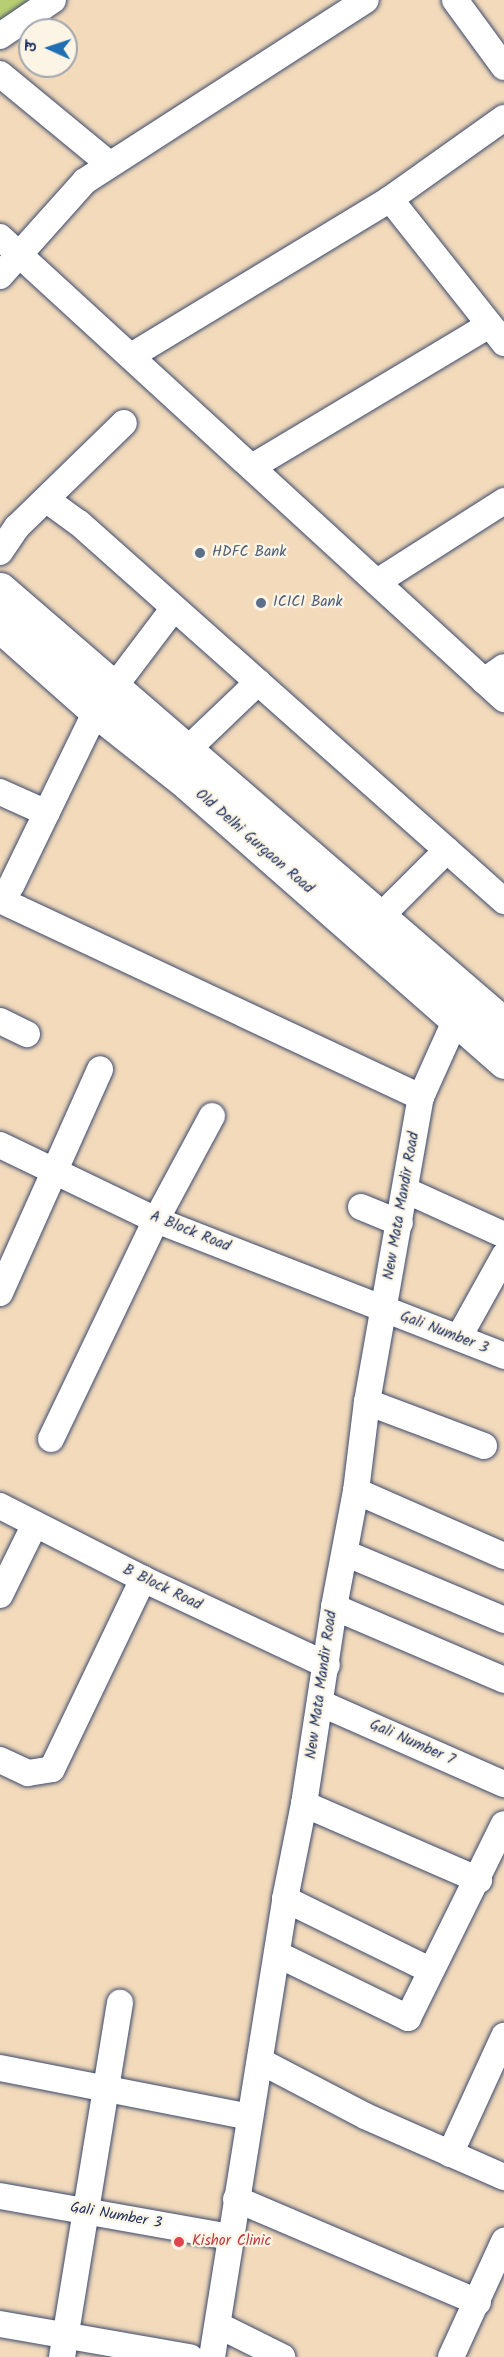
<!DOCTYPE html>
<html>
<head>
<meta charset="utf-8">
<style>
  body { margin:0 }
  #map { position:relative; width:504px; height:2357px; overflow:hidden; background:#f2dabb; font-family:Kalam,"Playpen Sans Deva",sans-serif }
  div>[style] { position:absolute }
  .green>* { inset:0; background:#b8ce72 }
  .roads { filter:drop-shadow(0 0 2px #3b496c) drop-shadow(0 0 2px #3b496c) }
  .minor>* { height:26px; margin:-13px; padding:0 13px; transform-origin:13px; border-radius:13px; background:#fff }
  .major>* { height:33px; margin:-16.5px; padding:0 16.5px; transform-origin:16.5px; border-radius:16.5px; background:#fff }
  .dots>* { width:16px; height:16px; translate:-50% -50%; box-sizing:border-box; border:3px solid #fcf5e5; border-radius:50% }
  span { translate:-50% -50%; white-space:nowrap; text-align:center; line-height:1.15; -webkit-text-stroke:4.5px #fcf5e5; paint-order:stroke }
  .service-label { font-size:15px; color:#4e5e75 }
  .left { translate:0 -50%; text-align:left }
  .street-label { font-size:15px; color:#1b2f5e }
  .health-label { font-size:15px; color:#be3a42 }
  .north { position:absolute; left:18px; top:18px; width:60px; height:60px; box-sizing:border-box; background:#fcf5e5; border:2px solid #a2a6af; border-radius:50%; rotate:273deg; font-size:16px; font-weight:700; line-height:24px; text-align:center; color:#1b2f5e }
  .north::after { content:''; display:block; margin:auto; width:21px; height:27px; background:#1f6fb2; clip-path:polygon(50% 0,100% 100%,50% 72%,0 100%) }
</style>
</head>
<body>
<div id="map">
  <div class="green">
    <i style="clip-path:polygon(0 0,33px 0,0 31px)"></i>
  </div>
  <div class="roads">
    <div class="minor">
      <i style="left:455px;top:0;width:83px;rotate:53.8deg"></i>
      <i style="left:0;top:36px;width:64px;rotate:-34.2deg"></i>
      <i style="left:0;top:74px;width:140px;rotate:39.5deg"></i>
      <i style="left:390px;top:199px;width:184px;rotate:51.6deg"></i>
      <i style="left:0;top:237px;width:684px;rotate:42.51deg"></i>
      <i style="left:0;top:276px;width:127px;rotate:-48.2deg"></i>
      <i style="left:85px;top:181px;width:334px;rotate:-32.8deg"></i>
      <i style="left:131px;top:356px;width:303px;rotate:-31.2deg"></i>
      <i style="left:390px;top:199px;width:140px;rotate:-35.4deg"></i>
      <i style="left:252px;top:467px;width:276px;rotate:-30.9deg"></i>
      <i style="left:47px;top:500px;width:39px;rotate:36deg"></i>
      <i style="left:79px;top:523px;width:569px;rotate:41.65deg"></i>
      <i style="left:0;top:552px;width:30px;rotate:-56deg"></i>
      <i style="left:17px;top:527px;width:149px;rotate:-44.2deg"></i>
      <i style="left:377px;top:582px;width:151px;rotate:-32.5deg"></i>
      <i style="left:484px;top:681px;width:24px;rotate:-35deg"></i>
      <i style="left:188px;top:749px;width:97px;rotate:-43.7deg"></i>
      <i style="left:0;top:792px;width:51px;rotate:24.1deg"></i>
      <i style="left:11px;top:886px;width:195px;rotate:-64.1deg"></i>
      <i style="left:96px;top:711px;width:129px;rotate:-52.9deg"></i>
      <i style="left:0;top:900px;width:465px;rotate:25.1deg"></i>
      <i style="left:379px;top:918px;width:96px;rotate:-45deg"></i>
      <i style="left:0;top:1021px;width:30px;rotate:26deg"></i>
      <i style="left:0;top:1145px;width:173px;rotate:25.7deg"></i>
      <i style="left:156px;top:1220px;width:374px;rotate:21.3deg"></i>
      <i style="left:405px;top:1190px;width:109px;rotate:24.4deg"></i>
      <i style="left:361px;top:1207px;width:42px;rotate:22.3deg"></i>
      <i style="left:0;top:1293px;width:245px;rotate:-65.9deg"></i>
      <i style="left:459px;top:1337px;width:93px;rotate:-60.9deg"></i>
      <i style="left:367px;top:1402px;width:125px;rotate:20.6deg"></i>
      <i style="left:51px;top:1439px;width:243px;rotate:-64.4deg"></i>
      <i style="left:156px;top:1220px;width:118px;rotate:-61.7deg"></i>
      <i style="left:356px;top:1491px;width:162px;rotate:23.7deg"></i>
      <i style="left:0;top:1506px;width:161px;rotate:27deg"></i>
      <i style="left:143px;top:1579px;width:203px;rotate:25.1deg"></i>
      <i style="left:345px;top:1553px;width:173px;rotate:22.8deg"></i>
      <i style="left:0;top:1595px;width:79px;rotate:-63.8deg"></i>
      <i style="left:334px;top:1607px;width:185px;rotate:23.2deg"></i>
      <i style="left:320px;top:1703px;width:201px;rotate:23.8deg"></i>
      <i style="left:0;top:1760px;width:31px;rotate:25deg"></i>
      <i style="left:28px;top:1773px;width:24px;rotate:-9deg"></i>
      <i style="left:52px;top:1769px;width:211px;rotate:-64.4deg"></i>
      <i style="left:304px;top:1804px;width:191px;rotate:23.5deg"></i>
      <i style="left:285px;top:1899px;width:161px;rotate:26.1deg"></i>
      <i style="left:277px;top:1954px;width:146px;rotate:26deg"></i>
      <i style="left:408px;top:2018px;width:216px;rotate:-63.7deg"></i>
      <i style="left:260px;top:2061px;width:119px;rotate:27.6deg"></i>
      <i style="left:365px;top:2116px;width:152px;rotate:23.7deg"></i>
      <i style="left:0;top:2068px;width:255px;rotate:11.1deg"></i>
      <i style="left:450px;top:2154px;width:130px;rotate:-65.4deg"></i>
      <i style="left:0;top:2196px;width:235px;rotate:10.1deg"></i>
      <i style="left:236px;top:2199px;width:263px;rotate:23.1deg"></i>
      <i style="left:0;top:2324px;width:193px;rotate:9.9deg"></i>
      <i style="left:218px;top:2325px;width:72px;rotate:26.6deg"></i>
      <i style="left:62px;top:2357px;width:359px;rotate:-80.7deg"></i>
      <i style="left:212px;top:2357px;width:464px;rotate:-80.9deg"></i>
      <i style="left:285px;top:1899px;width:97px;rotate:-78.7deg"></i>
      <i style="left:304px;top:1804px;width:199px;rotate:-81.3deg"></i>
      <i style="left:334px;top:1607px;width:118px;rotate:-79.3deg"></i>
      <i style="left:356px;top:1491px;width:90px;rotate:-83deg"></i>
      <i style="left:367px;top:1402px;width:310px;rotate:-80deg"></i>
      <i style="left:421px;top:1097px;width:85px;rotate:-65.8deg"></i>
      <i style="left:451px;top:2357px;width:128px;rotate:-65.4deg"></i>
    </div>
    <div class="major">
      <i style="left:0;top:589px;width:666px;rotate:40.8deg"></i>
      <i style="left:0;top:626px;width:128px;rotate:41.5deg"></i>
      <i style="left:96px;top:711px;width:117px;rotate:38.4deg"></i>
      <i style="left:188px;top:784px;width:421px;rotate:41.3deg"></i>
    </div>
  </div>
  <div class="dots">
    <i style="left:200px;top:553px;background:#5c6f8a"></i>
    <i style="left:261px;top:603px;background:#5c6f8a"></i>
    <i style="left:179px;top:2242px;background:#e0444e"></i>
  </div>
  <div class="service-label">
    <span class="left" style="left:212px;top:553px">HDFC Bank</span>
    <span class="left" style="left:273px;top:603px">ICICI Bank</span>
  </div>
  <div class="street-label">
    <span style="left:254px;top:842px;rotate:41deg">Old Delhi Gurgaon Road</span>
    <span style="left:402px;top:1206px;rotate:-80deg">New Mata Mandir Road</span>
    <span style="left:190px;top:1232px;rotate:22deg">A Block Road</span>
    <span style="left:444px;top:1333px;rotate:21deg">Gali Number 3</span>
    <span style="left:162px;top:1588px;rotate:26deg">B Block Road</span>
    <span style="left:322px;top:1685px;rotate:-82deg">New Mata Mandir Road</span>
    <span style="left:412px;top:1743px;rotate:24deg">Gali Number 7</span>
    <span style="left:116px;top:2216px;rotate:10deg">Gali Number 3</span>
  </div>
  <div class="health-label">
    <span class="left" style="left:192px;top:2242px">Kishor Clinic</span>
  </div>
  <div class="north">उ</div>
</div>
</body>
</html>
